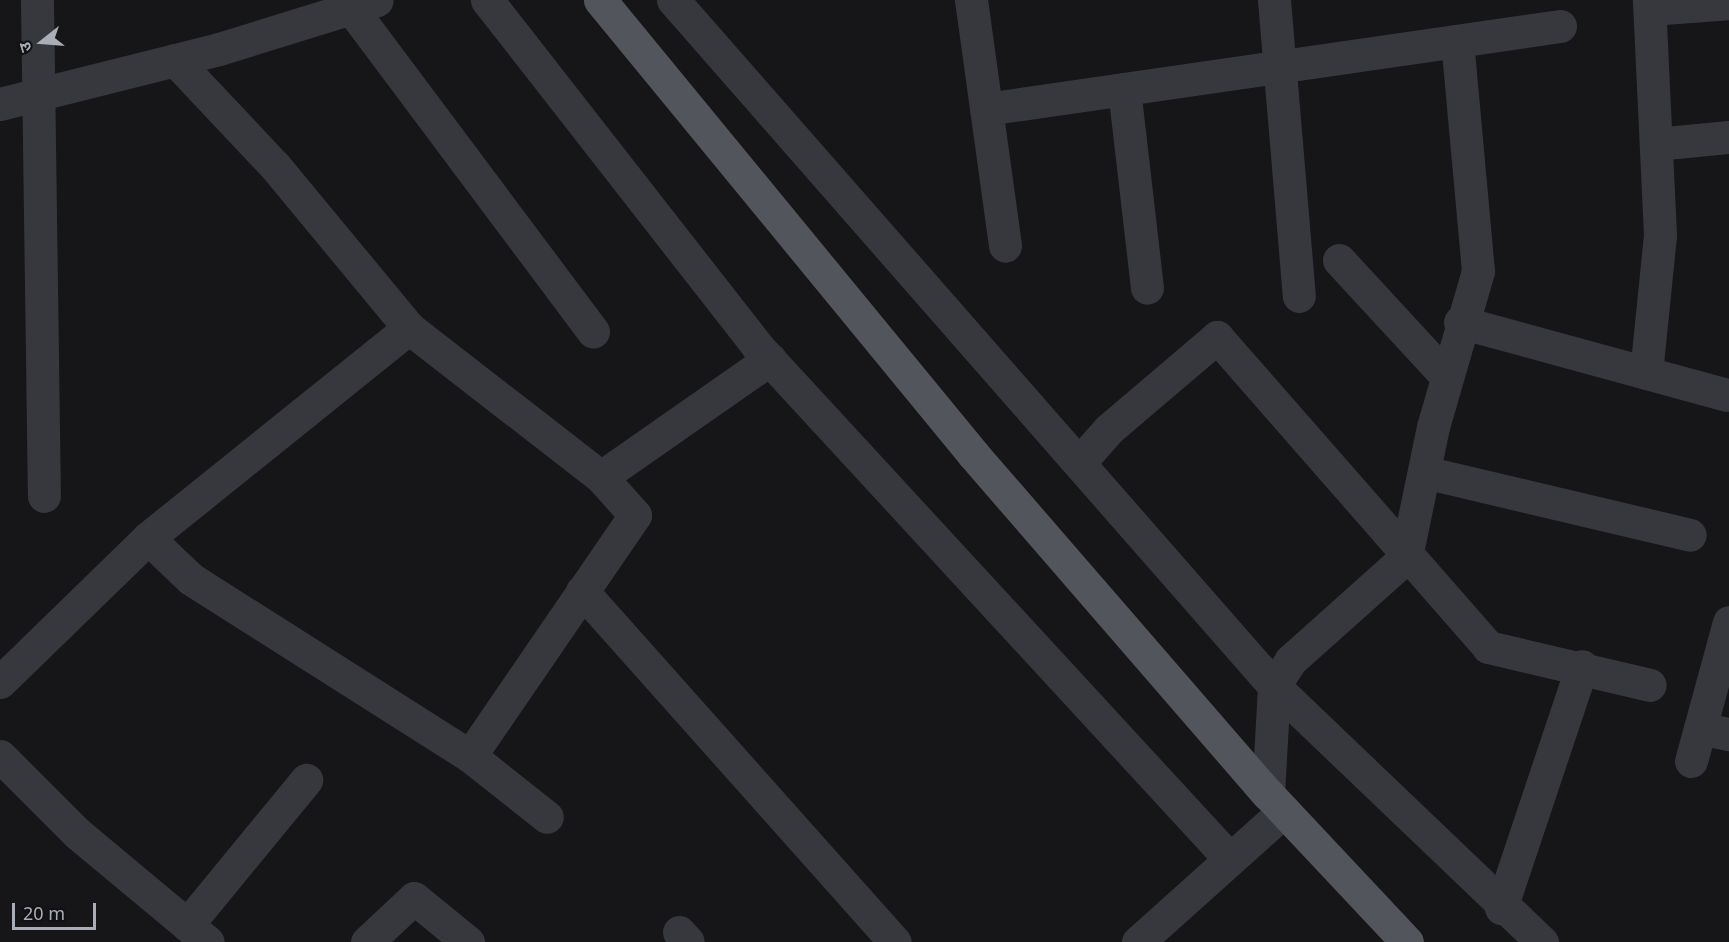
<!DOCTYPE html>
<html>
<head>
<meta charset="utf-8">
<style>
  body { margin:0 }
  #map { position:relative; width:1729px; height:942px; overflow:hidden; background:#161618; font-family:"Noto Sans","Noto Sans Devanagari",sans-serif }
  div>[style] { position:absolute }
  .minor>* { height:33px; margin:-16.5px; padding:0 16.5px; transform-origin:16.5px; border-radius:16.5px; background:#37383d }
  .major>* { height:33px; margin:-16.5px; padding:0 16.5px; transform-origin:16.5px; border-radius:16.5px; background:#53555c }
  span { translate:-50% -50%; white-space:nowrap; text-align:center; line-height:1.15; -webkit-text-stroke:6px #111113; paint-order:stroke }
  .north { position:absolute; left:12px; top:12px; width:60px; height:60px; -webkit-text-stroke:4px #111113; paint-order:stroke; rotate:253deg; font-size:16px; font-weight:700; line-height:24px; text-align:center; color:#a8adb8 }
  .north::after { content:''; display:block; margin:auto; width:21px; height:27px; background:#a8adb8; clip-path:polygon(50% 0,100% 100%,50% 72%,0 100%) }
  .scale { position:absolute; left:12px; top:903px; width:84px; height:27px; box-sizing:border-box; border:3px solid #a8adb8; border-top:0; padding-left:8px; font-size:18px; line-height:21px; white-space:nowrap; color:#a8adb8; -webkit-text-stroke:4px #111113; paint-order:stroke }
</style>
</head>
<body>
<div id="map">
  <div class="minor">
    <i style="left:37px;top:0;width:496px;rotate:89.2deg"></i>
    <i style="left:487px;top:0;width:439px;rotate:52deg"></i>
    <i style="left:757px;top:346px;width:696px;rotate:47.33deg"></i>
    <i style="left:673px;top:0;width:912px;rotate:48.78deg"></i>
    <i style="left:1274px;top:686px;width:371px;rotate:43.7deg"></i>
    <i style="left:971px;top:0;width:248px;rotate:82.1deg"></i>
    <i style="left:1274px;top:0;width:297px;rotate:85.2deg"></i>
    <i style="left:351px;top:8px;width:404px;rotate:53.2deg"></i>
    <i style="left:1650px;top:9px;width:79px;rotate:-4.3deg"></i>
    <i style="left:175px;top:60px;width:146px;rotate:46.7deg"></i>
    <i style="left:275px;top:166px;width:210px;rotate:50.4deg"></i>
    <i style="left:1124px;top:89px;width:200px;rotate:83.4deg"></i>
    <i style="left:0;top:104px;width:226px;rotate:-14.1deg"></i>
    <i style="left:219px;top:49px;width:165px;rotate:-17.2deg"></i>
    <i style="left:986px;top:109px;width:580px;rotate:-8.23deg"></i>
    <i style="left:1656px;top:144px;width:73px;rotate:-5.5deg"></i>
    <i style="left:1339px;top:260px;width:158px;rotate:47.3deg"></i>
    <i style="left:1460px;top:322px;width:276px;rotate:15.3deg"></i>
    <i style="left:1646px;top:373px;width:139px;rotate:-84.2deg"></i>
    <i style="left:1660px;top:235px;width:235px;rotate:-92.7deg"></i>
    <i style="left:1079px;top:463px;width:45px;rotate:-48.6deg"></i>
    <i style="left:1109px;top:429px;width:142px;rotate:-40.4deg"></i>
    <i style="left:1217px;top:337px;width:412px;rotate:48.8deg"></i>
    <i style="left:1488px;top:647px;width:166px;rotate:13.2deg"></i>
    <i style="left:1424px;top:472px;width:273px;rotate:13.3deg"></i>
    <i style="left:601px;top:477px;width:243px;rotate:-142.2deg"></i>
    <i style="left:409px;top:328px;width:335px;rotate:141.2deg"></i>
    <i style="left:148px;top:538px;width:59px;rotate:43.6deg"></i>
    <i style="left:191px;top:579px;width:330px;rotate:32.4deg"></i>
    <i style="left:470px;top:756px;width:292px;rotate:-55.6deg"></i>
    <i style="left:635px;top:515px;width:51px;rotate:-131.8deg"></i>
    <i style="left:601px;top:477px;width:206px;rotate:-34.9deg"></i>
    <i style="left:582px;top:591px;width:470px;rotate:48.3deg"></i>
    <i style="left:0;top:682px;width:206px;rotate:-44.2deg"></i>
    <i style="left:1700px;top:728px;width:30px;rotate:12deg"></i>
    <i style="left:0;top:756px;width:109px;rotate:45deg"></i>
    <i style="left:77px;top:833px;width:170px;rotate:39.8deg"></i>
    <i style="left:470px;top:756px;width:98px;rotate:38.4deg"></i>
    <i style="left:1691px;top:761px;width:144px;rotate:-74.7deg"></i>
    <i style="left:1268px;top:794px;width:108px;rotate:-86.8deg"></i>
    <i style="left:1274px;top:686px;width:31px;rotate:-57deg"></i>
    <i style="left:1291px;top:660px;width:154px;rotate:-41.8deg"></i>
    <i style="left:1406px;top:557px;width:133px;rotate:-78.3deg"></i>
    <i style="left:1433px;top:427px;width:162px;rotate:-73.9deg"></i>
    <i style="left:1478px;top:271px;width:231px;rotate:-95.2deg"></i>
    <i style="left:1501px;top:908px;width:255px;rotate:-71.5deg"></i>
    <i style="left:187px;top:925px;width:188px;rotate:-50.6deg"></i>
    <i style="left:679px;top:932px;width:13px;rotate:48deg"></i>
    <i style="left:367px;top:942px;width:64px;rotate:-43.1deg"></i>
    <i style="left:414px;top:898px;width:70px;rotate:39.2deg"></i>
    <i style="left:1138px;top:942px;width:196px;rotate:-41.9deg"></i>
  </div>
  <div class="major">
    <i style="left:600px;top:0;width:588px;rotate:50.59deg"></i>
    <i style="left:973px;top:454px;width:450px;rotate:49.1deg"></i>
    <i style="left:1268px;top:794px;width:203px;rotate:46.8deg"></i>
  </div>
  <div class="north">उ</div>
  <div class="scale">20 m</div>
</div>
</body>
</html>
